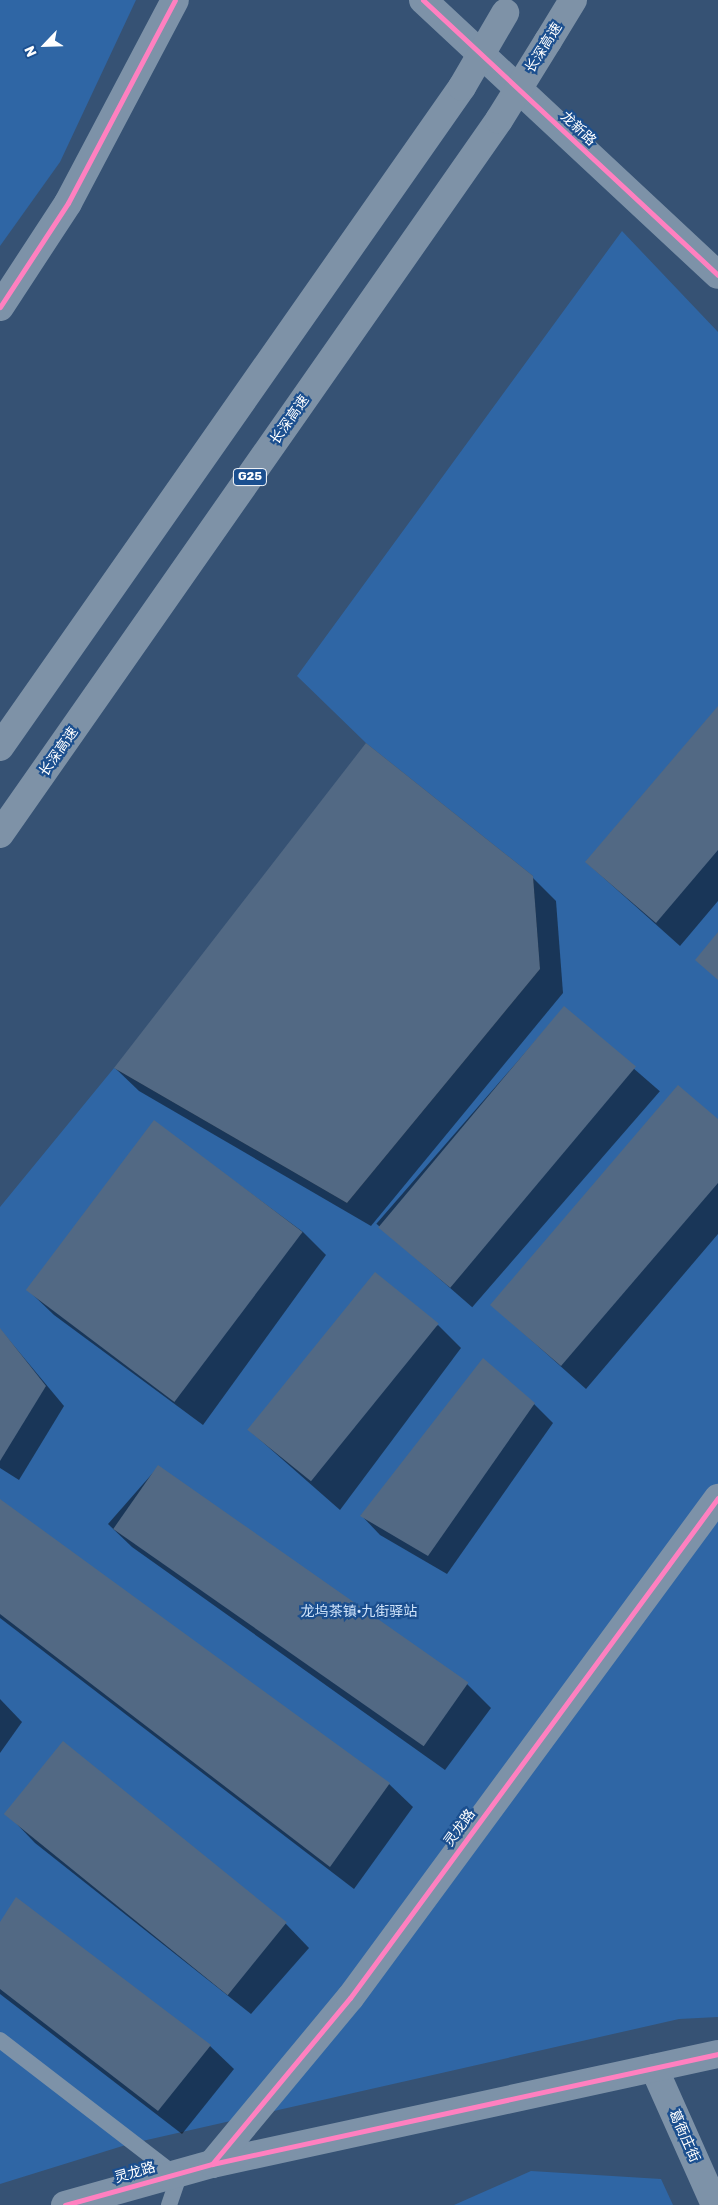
<!DOCTYPE html>
<html>
<head>
<meta charset="utf-8">
<style>
  body { margin:0 }
  #map { position:relative; width:718px; height:2205px; overflow:hidden; background:#365274; font-family:Rubik,"Noto Sans SC",sans-serif }
  div>[style] { position:absolute }
  .green>* { inset:0; background:#2f66a5 }
  .shadow>* { inset:0; background:#0007; transform-origin:0 0 }
  .building>* { inset:0; background:#526984; transform-origin:0 0 }
  .service>* { height:16px; margin:-8px; padding:0 8px; transform-origin:8px; border-radius:8px; background:#7d92a8 }
  .tertiary>* { height:28px; margin:-14px; padding:0 14px; transform-origin:14px; border-radius:14px; background:#7d92a8 }
  .motorway>* { height:28px; margin:-14px; padding:0 14px; transform-origin:14px; border-radius:14px; background:#7e92a7 }
  .motorway-bridge>* { height:28px; margin:-14px; padding:0 14px; transform-origin:14px; border-radius:14px; background:#7e92a7 }
  .cycleway>* { height:5px; margin:-2.5px; padding:0 2.5px; transform-origin:2.5px; border-radius:2.5px; background:#ff80c0 }
  span { translate:-50% -50%; white-space:nowrap; text-align:center; line-height:1.15; -webkit-text-stroke:4.5px #1b4f8f; paint-order:stroke }
  .shield-label span { padding:1px 4px; background:#1b4f8f; border:1px solid; border-radius:4px; -webkit-text-stroke-width:0 }
  .shield-label { font-size:12px; color:#fff; font-weight:700 }
  .street-label { font-size:14px; color:#fff }
  .park-label { font-size:14px; color:#cfe3fa }
  .north { position:absolute; left:20px; top:20px; width:50px; height:50px; -webkit-text-stroke:4px #1b4f8f; paint-order:stroke; rotate:246deg; font-size:14px; font-weight:700; line-height:20px; text-align:center; color:#fff }
  .north::after { content:''; display:block; margin:auto; width:18px; height:22px; background:#fff; clip-path:polygon(50% 0,100% 100%,50% 72%,0 100%) }
</style>
</head>
<body>
<div id="map">
  <div class="green">
    <i style="clip-path:polygon(0 0,136px 0,60px 162px,0 246px)"></i>
    <i style="clip-path:polygon(622px 231px,718px 332px,718px 2017px,679px 2019px,129px 2144px,0 2184px,0 1207px,114px 1068px,347px 1203px,540px 969px,533px 876px,366px 743px,297px 676px)"></i>
    <i style="clip-path:polygon(531px 2171px,661px 2179px,673px 2205px,454px 2205px)"></i>
  </div>
  <div class="shadow">
    <i style="clip-path:polygon(718px 707px,718px 901px,680px 946px,586px 862px)"></i>
    <i style="clip-path:polygon(532px 877px,556px 901px,563px 993px,371px 1226px,139px 1091px,115px 1068px)"></i>
    <i style="left:564px;top:1008px;width:127px;height:286px;rotate:41deg"></i>
    <i style="clip-path:polygon(718px 1121px,718px 1234px,586px 1389px,492px 1305px)"></i>
    <i style="clip-path:polygon(154px 1122px,303px 1232px,326px 1255px,203px 1425px,54px 1315px,30px 1292px)"></i>
    <i style="clip-path:polygon(438px 1325px,461px 1348px,340px 1510px,250px 1431px)"></i>
    <i style="clip-path:polygon(0 1329px,64px 1406px,19px 1480px,0 1468px)"></i>
    <i style="clip-path:polygon(534px 1404px,553px 1423px,447px 1574px,380px 1535px,361px 1515px)"></i>
    <i style="clip-path:polygon(158px 1467px,467px 1684px,491px 1708px,445px 1770px,132px 1547px,108px 1524px)"></i>
    <i style="clip-path:polygon(0 1500px,389px 1784px,413px 1807px,354px 1889px,0 1618px)"></i>
    <i style="clip-path:polygon(0 1699px,22px 1722px,0 1753px)"></i>
    <i style="clip-path:polygon(63px 1743px,286px 1924px,309px 1948px,251px 2014px,35px 1843px,12px 1819px)"></i>
    <i style="clip-path:polygon(0 1924px,210px 2046px,234px 2069px,182px 2134px,0 1994px)"></i>
  </div>
  <div class="building">
    <i style="clip-path:polygon(718px 706px,718px 850px,656px 923px,585px 862px)"></i>
    <i style="clip-path:polygon(366px 743px,533px 876px,540px 969px,347px 1203px,114px 1068px)"></i>
    <i style="clip-path:polygon(718px 932px,718px 980px,695px 960px)"></i>
    <i style="left:564px;top:1006px;width:94px;height:289px;rotate:40deg"></i>
    <i style="clip-path:polygon(678px 1085px,718px 1119px,718px 1183px,561px 1366px,490px 1305px)"></i>
    <i style="left:154px;top:1120px;width:186px;height:213px;rotate:37deg"></i>
    <i style="left:375px;top:1272px;width:82px;height:203px;rotate:39deg"></i>
    <i style="clip-path:polygon(0 1328px,46px 1386px,0 1461px)"></i>
    <i style="clip-path:polygon(483px 1358px,535px 1403px,428px 1556px,360px 1516px)"></i>
    <i style="left:158px;top:1465px;width:379px;height:78px;rotate:35deg"></i>
    <i style="clip-path:polygon(0 1499px,390px 1783px,330px 1867px,0 1614px)"></i>
    <i style="left:63px;top:1741px;width:288px;height:94px;rotate:39deg"></i>
    <i style="clip-path:polygon(16px 1897px,211px 2045px,158px 2111px,0 1989px,0 1922px)"></i>
  </div>
  <div class="service">
    <i style="left:0;top:2040px;width:218px;rotate:37.6deg"></i>
    <i style="left:169px;top:2205px;width:36px;rotate:-71deg"></i>
  </div>
  <div class="tertiary">
    <i style="left:423px;top:0;width:403px;rotate:43deg"></i>
    <i style="left:0;top:307px;width:124px;rotate:-56.8deg"></i>
    <i style="left:68px;top:203px;width:229px;rotate:-62.2deg"></i>
    <i style="left:654px;top:2068px;width:150px;rotate:66deg"></i>
    <i style="left:212px;top:2164px;width:518px;rotate:-12.26deg"></i>
    <i style="left:65px;top:2205px;width:153px;rotate:-15.6deg"></i>
    <i style="left:212px;top:2164px;width:216px;rotate:-50.3deg"></i>
    <i style="left:350px;top:1998px;width:621px;rotate:-53.65deg"></i>
  </div>
  <div class="motorway">
    <i style="left:548px;top:41px;width:48px;rotate:-58.6deg"></i>
    <i style="left:0;top:747px;width:806px;rotate:-55.01deg"></i>
    <i style="left:0;top:834px;width:871px;rotate:-55.05deg"></i>
  </div>
  <div class="motorway-bridge">
    <i style="left:462px;top:87px;width:86px;rotate:-59.8deg"></i>
    <i style="left:499px;top:120px;width:93px;rotate:-58.2deg"></i>
  </div>
  <div class="cycleway">
    <i style="left:423px;top:0;width:403px;rotate:43deg"></i>
    <i style="left:0;top:307px;width:124px;rotate:-56.8deg"></i>
    <i style="left:68px;top:203px;width:229px;rotate:-62.2deg"></i>
    <i style="left:212px;top:2164px;width:518px;rotate:-12.26deg"></i>
    <i style="left:65px;top:2205px;width:153px;rotate:-15.6deg"></i>
    <i style="left:212px;top:2164px;width:216px;rotate:-50.3deg"></i>
    <i style="left:350px;top:1998px;width:621px;rotate:-53.65deg"></i>
  </div>
  <div class="shield-label">
    <span style="left:250px;top:477px">G25</span>
  </div>
  <div class="street-label">
    <span style="left:544px;top:48px;rotate:-58deg">长深高速</span>
    <span style="left:578px;top:129px;rotate:43deg">龙新路</span>
    <span style="left:290px;top:420px;rotate:-55deg">长深高速</span>
    <span style="left:59px;top:752px;rotate:-55deg">长深高速</span>
    <span style="left:460px;top:1828px;rotate:-54deg">灵龙路</span>
    <span style="left:684px;top:2136px;rotate:66deg">葛衙庄街</span>
    <span style="left:135px;top:2173px;rotate:-16deg">灵龙路</span>
  </div>
  <div class="park-label">
    <span style="left:359px;top:1612px">龙坞茶镇·九街驿站</span>
  </div>
  <div class="north">N</div>
</div>
</body>
</html>
